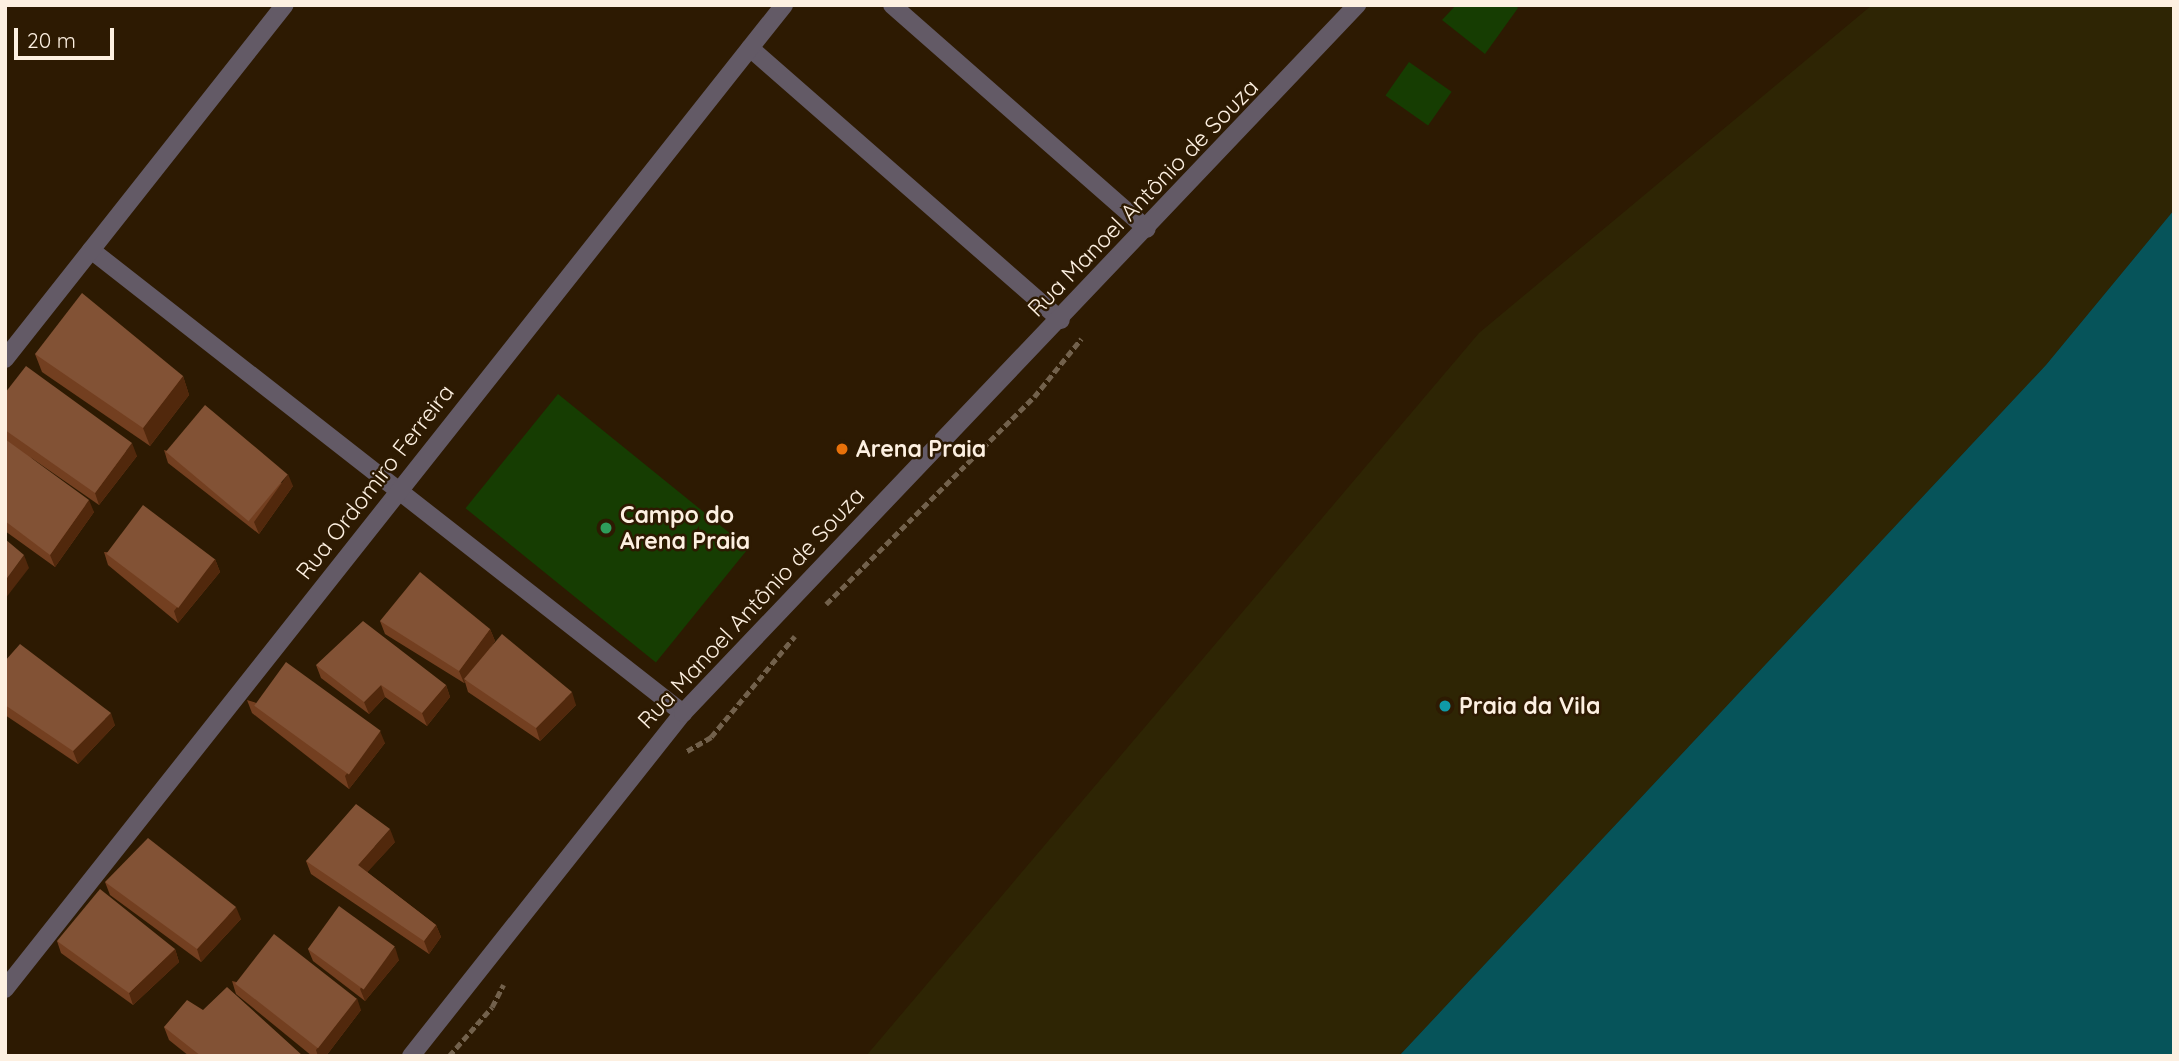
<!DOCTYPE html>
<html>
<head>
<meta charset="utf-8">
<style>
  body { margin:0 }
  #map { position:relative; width:2179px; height:1061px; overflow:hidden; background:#2d1a02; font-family:Quicksand,sans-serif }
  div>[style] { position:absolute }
  .green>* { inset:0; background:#163d02; transform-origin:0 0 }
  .sand>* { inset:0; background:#2e2504 }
  .water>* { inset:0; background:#06545a }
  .path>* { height:4.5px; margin-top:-2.25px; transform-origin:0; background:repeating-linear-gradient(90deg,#72614c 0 7px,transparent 0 10.5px) }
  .service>* { height:18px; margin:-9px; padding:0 9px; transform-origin:9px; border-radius:9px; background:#635a66 }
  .minor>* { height:18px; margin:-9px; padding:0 9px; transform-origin:9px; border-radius:9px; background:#635a66 }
  .wall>* { inset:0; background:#733f20 }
  .shaded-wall>* { inset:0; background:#51280c }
  .building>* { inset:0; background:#825235; transform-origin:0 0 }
  .dots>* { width:19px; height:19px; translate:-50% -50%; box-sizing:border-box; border:4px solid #2d1a02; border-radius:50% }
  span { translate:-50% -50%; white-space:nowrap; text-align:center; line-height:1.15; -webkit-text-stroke:5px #2d1a02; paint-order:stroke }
  .street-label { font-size:23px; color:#fdf0e1 }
  .poi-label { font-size:23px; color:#fdf0e1; font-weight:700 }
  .left { translate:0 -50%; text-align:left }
  .frame { position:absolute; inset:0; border:7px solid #fdf0e1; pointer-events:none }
  .scale { position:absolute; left:14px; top:28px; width:100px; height:32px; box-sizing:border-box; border:4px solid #fdf0e1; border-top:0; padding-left:9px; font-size:21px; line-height:24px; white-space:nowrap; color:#fdf0e1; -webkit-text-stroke:5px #2d1a02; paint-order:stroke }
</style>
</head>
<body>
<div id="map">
  <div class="green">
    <i style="clip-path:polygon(1456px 5px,1515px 5px,1518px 8px,1485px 54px,1442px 20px)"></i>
    <i style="left:1409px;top:62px;width:52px;height:41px;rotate:35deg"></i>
    <i style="left:558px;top:394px;width:245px;height:147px;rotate:39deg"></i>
  </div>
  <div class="sand">
    <i style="clip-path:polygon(1872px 5px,2174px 5px,2174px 210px,2046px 365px,1399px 1056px,866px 1056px,1479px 333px)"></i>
  </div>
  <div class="water">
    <i style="clip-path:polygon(2174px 210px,2174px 1056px,1399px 1056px,2046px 365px)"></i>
  </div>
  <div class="path">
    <i style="left:826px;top:604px;width:293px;rotate:-44.9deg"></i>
    <i style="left:1034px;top:397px;width:75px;rotate:-51deg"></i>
    <i style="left:687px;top:751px;width:28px;rotate:-30deg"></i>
    <i style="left:711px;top:737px;width:131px;rotate:-50.3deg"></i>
    <i style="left:449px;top:1056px;width:65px;rotate:-48.7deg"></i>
    <i style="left:492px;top:1007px;width:25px;rotate:-63deg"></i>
  </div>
  <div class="service">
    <i style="left:750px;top:48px;width:413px;rotate:41.2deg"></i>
  </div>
  <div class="minor">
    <i style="left:892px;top:5px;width:339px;rotate:41.3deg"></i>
    <i style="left:91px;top:250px;width:752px;rotate:38.03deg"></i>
    <i style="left:5px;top:359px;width:451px;rotate:-51.7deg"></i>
    <i style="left:5px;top:989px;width:1255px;rotate:-51.63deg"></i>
    <i style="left:411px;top:1056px;width:438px;rotate:-51.6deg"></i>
    <i style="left:683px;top:713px;width:978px;rotate:-46.41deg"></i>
  </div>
  <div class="wall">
    <i style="clip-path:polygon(35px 354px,183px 376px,189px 395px,150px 446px,42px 372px)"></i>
    <i style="clip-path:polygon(5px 393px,137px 456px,99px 505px,30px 457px,94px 512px,55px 567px,5px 531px)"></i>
    <i style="clip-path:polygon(164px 450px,293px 486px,259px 534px,168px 463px)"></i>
    <i style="clip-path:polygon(104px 552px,215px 559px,220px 572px,178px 623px,108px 565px)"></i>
    <i style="clip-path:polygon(380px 621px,490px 629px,495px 641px,487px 653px,576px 705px,540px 741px,468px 692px,465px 682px,464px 683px,385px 634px)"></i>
    <i style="clip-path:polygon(5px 661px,115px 725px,78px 764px,5px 715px)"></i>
    <i style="clip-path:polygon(316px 665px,446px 685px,450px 697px,427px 726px,385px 697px,369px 714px,321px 678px)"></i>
    <i style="clip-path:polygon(247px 700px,385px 743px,349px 789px,252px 713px)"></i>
    <i style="clip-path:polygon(395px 842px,367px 872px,436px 925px,441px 937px,429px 954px,311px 874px,306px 861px)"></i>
    <i style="clip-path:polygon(105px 882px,241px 919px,201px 962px,110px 895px)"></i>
    <i style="clip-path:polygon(57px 941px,175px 949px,179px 962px,133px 1005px,61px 953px)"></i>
    <i style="clip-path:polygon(308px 949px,399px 960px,365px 1001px,313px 961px)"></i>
    <i style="clip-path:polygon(232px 981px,361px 1010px,326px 1056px,312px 1056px,236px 994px)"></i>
    <i style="clip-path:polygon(203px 1010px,303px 1056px,189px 1056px,169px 1040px,164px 1027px)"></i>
  </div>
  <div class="shaded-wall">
    <i style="clip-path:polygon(183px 376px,189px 395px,150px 446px,143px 428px)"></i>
    <i style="clip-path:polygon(132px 443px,137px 456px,99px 505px,95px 493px)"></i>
    <i style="clip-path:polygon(288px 474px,293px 486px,259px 534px,254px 522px)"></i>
    <i style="clip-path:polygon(89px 500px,94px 512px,55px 567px,50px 555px)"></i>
    <i style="clip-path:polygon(24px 555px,29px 568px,5px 599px,5px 581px)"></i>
    <i style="clip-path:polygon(215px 559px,220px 572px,178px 623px,174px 611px)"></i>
    <i style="clip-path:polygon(490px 629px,495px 641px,466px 681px,464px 679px,465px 682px,464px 683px,459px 671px)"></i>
    <i style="clip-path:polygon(381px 685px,385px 697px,369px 714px,364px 702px)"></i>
    <i style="clip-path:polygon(446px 685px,450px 697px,427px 726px,422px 713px)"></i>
    <i style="clip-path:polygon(572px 692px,576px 705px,540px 741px,536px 728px)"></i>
    <i style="clip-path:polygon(111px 713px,115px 725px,78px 764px,73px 751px)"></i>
    <i style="clip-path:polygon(380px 731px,385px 743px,349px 789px,345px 776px)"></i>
    <i style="clip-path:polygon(390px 829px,395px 842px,362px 878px,358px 865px)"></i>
    <i style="clip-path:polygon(236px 907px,241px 919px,201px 962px,197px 949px)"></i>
    <i style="clip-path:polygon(436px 925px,441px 937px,429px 954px,424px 941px)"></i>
    <i style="clip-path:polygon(395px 947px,399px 960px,365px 1001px,360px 989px)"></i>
    <i style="clip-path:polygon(175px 949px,179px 962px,133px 1005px,129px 993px)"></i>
    <i style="clip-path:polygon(357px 998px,361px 1010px,326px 1056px,318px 1056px,316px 1050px)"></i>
  </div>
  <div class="building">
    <i style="clip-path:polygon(82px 293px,183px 376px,143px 428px,35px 354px)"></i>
    <i style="clip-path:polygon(26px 366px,132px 443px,95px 493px,5px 430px,5px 393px)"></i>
    <i style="left:205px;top:405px;width:108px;height:61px;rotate:40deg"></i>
    <i style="clip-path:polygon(5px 439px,89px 500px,50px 555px,5px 521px)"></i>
    <i style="left:143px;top:505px;width:90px;height:61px;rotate:37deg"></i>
    <i style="clip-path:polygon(5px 539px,24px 555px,5px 581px)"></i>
    <i style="clip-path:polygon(420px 572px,490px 629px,459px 671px,380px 621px)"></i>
    <i style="clip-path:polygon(363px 621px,446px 685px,422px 713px,381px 685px,364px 702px,316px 665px)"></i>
    <i style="clip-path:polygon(502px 634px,572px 692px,536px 728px,464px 679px)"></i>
    <i style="clip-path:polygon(20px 644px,111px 713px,73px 751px,5px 705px,5px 661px)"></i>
    <i style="left:286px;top:662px;width:117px;height:54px;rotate:36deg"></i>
    <i style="clip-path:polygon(356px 804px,390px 829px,358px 865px,436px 925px,424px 941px,306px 861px)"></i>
    <i style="clip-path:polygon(148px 838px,236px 907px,197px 949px,105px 882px)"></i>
    <i style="clip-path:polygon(100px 889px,175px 949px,129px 993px,57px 941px)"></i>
    <i style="left:339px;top:906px;width:69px;height:53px;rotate:36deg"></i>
    <i style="left:274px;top:934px;width:105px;height:63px;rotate:38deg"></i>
    <i style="clip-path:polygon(227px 987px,303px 1056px,201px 1056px,164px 1027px,187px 1000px,203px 1010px)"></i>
  </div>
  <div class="dots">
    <i style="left:842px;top:449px;background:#e8710a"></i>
    <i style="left:606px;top:528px;background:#2e9e5b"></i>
    <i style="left:1445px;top:706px;background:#0f9aa8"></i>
  </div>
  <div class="street-label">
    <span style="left:1143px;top:198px;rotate:-46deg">Rua Manoel Antônio de Souza</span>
    <span style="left:375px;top:482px;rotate:-52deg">Rua Ordomiro Ferreira</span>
    <span style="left:751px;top:608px;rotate:-47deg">Rua Manoel Antônio de Souza</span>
  </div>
  <div class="poi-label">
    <span class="left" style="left:856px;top:449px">Arena Praia</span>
    <span class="left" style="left:620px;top:528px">Campo do<br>Arena Praia</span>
    <span class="left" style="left:1459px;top:706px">Praia da Vila</span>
  </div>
  <div class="frame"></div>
  <div class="scale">20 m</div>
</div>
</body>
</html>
